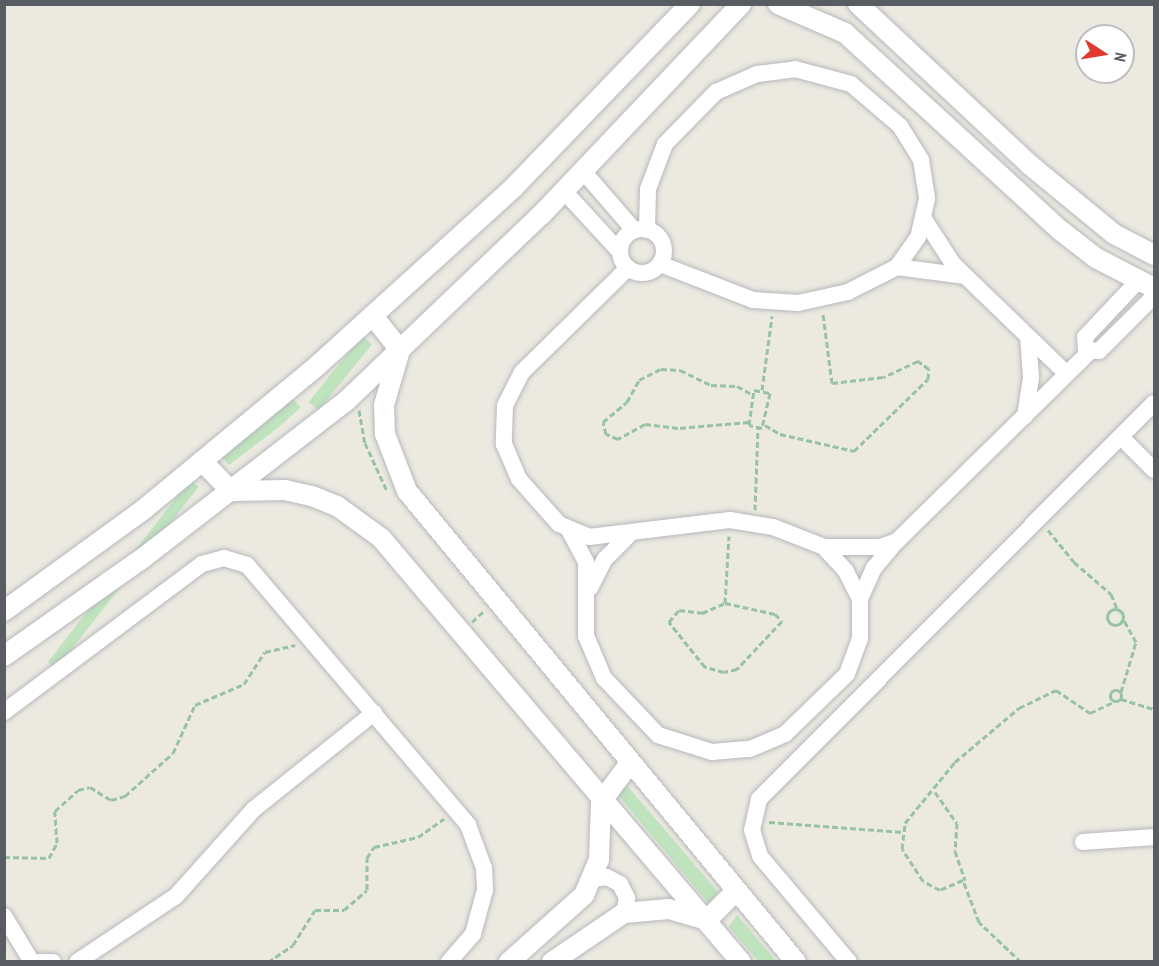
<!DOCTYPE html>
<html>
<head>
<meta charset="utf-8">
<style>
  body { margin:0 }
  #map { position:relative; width:1159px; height:966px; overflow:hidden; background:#ebe9e0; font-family:"PT Sans Narrow",sans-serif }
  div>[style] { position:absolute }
  .green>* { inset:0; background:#bee3bd; transform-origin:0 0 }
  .path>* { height:3px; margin-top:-1.5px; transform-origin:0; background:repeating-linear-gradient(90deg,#97c3a2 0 6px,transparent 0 9px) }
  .path>.ring { margin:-1.5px; padding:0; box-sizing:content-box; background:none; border:3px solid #97c3a2; border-radius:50% }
  .roads { filter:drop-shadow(0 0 2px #b6b8bd) drop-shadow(0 0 2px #b6b8bd) }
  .minor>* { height:16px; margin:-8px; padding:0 8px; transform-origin:8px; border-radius:8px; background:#fff }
  .minor>.ring { margin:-8px; padding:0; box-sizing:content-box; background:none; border:16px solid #fff; border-radius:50% }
  .tertiary>* { height:20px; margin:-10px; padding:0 10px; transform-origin:10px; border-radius:10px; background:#fff }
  span { translate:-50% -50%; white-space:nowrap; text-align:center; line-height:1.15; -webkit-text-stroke:4.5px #fff; paint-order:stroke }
  .frame { position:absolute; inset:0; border:6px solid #595c61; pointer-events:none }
  .north { position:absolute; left:1075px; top:24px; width:60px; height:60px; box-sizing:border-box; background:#fff; border:2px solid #bdbec0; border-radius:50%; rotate:102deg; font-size:16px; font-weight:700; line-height:24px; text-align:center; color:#595c61 }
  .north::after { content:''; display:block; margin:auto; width:21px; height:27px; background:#e13930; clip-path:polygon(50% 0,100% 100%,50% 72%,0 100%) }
</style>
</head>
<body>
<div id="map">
  <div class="green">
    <i style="left:362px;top:336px;width:13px;height:85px;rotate:39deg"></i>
    <i style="clip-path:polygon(291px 398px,301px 407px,280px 426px,229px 465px,221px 456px)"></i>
    <i style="left:190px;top:480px;width:11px;height:231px;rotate:38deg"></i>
    <i style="clip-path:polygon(624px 782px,718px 892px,709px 904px,618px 795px)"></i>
    <i style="clip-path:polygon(737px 915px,776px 961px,758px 961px,729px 927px)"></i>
  </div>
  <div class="path">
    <i style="left:754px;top:390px;width:16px;rotate:11deg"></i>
    <i style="left:770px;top:393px;width:36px;rotate:103deg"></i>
    <i style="left:762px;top:428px;width:13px;rotate:-167deg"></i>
    <i style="left:749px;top:425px;width:35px;rotate:-82deg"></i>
    <i style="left:762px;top:390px;width:75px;rotate:-82.3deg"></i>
    <i style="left:359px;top:410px;width:34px;rotate:80deg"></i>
    <i style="left:365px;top:443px;width:53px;rotate:65.4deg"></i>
    <i style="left:749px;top:422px;width:71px;rotate:175.2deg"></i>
    <i style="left:678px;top:428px;width:33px;rotate:-173deg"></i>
    <i style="left:645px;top:424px;width:31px;rotate:151deg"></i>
    <i style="left:618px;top:439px;width:13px;rotate:-157deg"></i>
    <i style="left:606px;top:434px;width:12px;rotate:-104deg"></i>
    <i style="left:603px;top:422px;width:31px;rotate:-40deg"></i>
    <i style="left:627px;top:402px;width:25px;rotate:-61deg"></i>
    <i style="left:639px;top:380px;width:25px;rotate:-27deg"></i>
    <i style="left:661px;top:369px;width:19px;rotate:3deg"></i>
    <i style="left:680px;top:370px;width:34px;rotate:26deg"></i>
    <i style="left:711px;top:385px;width:26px;rotate:2deg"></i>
    <i style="left:737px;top:386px;width:18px;rotate:29deg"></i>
    <i style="left:765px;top:425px;width:17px;rotate:31deg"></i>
    <i style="left:780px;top:434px;width:76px;rotate:12.9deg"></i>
    <i style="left:854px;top:451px;width:103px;rotate:-44.2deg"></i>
    <i style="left:928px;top:379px;width:10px;rotate:-84deg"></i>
    <i style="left:929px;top:369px;width:14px;rotate:-144deg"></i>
    <i style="left:918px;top:361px;width:38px;rotate:155deg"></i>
    <i style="left:883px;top:377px;width:51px;rotate:173.3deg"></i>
    <i style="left:832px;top:383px;width:70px;rotate:-97.4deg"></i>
    <i style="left:755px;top:510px;width:82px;rotate:-87.9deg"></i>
    <i style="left:1048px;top:530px;width:41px;rotate:50.9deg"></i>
    <i style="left:1074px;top:562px;width:49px;rotate:40.9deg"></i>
    <i style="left:1111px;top:594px;width:16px;rotate:68deg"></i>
    <i style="left:725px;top:603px;width:51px;rotate:12.4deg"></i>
    <i style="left:775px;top:614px;width:10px;rotate:45deg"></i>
    <i style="left:782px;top:621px;width:66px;rotate:133.2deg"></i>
    <i style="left:737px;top:669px;width:13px;rotate:167deg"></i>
    <i style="left:724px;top:672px;width:20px;rotate:-165deg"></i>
    <i style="left:705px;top:667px;width:58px;rotate:-128.7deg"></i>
    <i style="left:669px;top:622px;width:16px;rotate:-50deg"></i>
    <i style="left:679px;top:610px;width:23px;rotate:7deg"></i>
    <i style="left:702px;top:613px;width:25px;rotate:-23deg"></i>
    <i style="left:725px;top:603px;width:67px;rotate:-86.6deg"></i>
    <i class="ring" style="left:1107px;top:609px;width:13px;height:13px"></i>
    <i style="left:472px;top:622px;width:18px;rotate:-43deg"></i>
    <i class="ring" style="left:1110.5px;top:690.5px;width:8px;height:8px"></i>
    <i style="left:1121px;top:692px;width:52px;rotate:-73.3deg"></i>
    <i style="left:1136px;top:642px;width:26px;rotate:-119deg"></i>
    <i style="left:1121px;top:699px;width:34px;rotate:17deg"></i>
    <i style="left:935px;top:792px;width:38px;rotate:55deg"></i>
    <i style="left:957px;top:823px;width:28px;rotate:94deg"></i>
    <i style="left:955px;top:851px;width:31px;rotate:71deg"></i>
    <i style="left:769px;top:822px;width:134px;rotate:4.3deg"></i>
    <i style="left:4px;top:857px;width:45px;rotate:1.3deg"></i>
    <i style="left:49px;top:858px;width:17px;rotate:-62deg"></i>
    <i style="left:57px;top:843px;width:32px;rotate:-94deg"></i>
    <i style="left:55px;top:811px;width:31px;rotate:-42deg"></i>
    <i style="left:78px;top:790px;width:12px;rotate:-14deg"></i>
    <i style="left:90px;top:787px;width:25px;rotate:32deg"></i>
    <i style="left:111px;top:800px;width:15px;rotate:-16deg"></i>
    <i style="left:125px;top:796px;width:64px;rotate:-41.9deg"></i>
    <i style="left:173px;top:753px;width:53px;rotate:-65.4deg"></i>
    <i style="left:195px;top:705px;width:53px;rotate:-23.2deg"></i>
    <i style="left:244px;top:684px;width:38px;rotate:-57deg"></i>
    <i style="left:265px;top:652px;width:31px;rotate:-13deg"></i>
    <i style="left:268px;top:962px;width:30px;rotate:-34deg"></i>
    <i style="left:293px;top:945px;width:41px;rotate:-57.8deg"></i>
    <i style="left:315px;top:910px;width:29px"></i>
    <i style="left:344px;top:910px;width:30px;rotate:-41deg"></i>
    <i style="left:367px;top:890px;width:32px;rotate:-90deg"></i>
    <i style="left:367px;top:858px;width:13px;rotate:-58deg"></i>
    <i style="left:374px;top:847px;width:45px;rotate:-12.8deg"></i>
    <i style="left:418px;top:837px;width:32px;rotate:-35deg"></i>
    <i style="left:1021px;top:962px;width:58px;rotate:-136.4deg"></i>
    <i style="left:979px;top:922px;width:45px;rotate:-110.9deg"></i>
    <i style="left:963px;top:880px;width:25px;rotate:157deg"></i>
    <i style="left:940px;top:890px;width:19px;rotate:-152deg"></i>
    <i style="left:923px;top:881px;width:38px;rotate:-123deg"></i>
    <i style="left:902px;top:849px;width:26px;rotate:-83deg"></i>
    <i style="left:905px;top:823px;width:79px;rotate:-50.7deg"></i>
    <i style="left:955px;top:762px;width:84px;rotate:-40.2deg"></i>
    <i style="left:1019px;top:708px;width:41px;rotate:-25.9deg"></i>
    <i style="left:1056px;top:690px;width:41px;rotate:34.1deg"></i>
    <i style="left:1090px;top:713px;width:26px;rotate:-25deg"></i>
  </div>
  <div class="roads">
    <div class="minor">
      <i style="left:583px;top:171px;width:78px;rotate:49.2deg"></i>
      <i style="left:564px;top:191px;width:83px;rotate:47.4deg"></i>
      <i style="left:924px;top:219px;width:54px;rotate:57.2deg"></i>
      <i style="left:953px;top:264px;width:158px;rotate:44deg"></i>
      <i class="ring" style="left:620px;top:229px;width:28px;height:28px"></i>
      <i style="left:647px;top:230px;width:41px;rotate:-88.6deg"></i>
      <i style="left:648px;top:189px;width:48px;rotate:-69.3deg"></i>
      <i style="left:665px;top:144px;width:73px;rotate:-45.6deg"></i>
      <i style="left:716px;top:92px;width:45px;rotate:-23.7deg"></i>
      <i style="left:757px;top:74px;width:38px;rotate:-7deg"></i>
      <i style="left:795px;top:69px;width:58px;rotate:15deg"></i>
      <i style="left:851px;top:84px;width:65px;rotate:40.6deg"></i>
      <i style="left:900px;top:126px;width:40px;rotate:58deg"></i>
      <i style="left:921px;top:160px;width:39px;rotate:81deg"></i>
      <i style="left:927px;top:199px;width:39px;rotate:103deg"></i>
      <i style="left:918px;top:237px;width:37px;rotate:125deg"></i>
      <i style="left:897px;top:267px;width:55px;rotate:153deg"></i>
      <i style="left:848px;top:292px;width:51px;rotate:167.6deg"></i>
      <i style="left:798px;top:303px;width:45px;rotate:-176.2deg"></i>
      <i style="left:753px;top:300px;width:100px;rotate:-158.8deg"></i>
      <i style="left:897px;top:267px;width:69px;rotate:7.5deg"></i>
      <i style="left:628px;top:268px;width:148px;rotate:135.5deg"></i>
      <i style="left:522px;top:372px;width:38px;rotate:117deg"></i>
      <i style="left:505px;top:406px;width:38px;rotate:92deg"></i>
      <i style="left:504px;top:444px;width:38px;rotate:67deg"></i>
      <i style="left:519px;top:479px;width:60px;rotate:48.4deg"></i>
      <i style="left:559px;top:524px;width:33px;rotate:23deg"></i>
      <i style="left:589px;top:537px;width:142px;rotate:-6.9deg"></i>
      <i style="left:730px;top:520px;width:44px;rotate:9.2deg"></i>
      <i style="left:773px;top:527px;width:55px;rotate:21.4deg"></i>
      <i style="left:824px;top:547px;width:56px"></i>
      <i style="left:880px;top:547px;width:18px;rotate:-19deg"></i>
      <i style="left:897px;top:541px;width:269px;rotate:-44.5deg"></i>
      <i style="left:1138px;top:281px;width:77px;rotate:133.4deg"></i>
      <i style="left:1085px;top:337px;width:13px;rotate:86deg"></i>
      <i style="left:1086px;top:350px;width:13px;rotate:4deg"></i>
      <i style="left:1099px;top:351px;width:78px;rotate:-45deg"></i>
      <i style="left:1025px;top:416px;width:39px;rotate:-81deg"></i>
      <i style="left:1031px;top:377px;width:40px;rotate:-94.3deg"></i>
      <i style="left:1122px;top:438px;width:45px;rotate:45deg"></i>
      <i style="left:569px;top:530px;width:36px;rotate:62deg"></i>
      <i style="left:586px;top:562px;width:74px;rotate:90deg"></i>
      <i style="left:586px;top:636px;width:46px;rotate:66.8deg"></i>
      <i style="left:604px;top:678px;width:79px;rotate:46.5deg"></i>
      <i style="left:658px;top:735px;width:57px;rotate:17.5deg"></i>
      <i style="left:712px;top:752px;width:38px;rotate:-5deg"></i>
      <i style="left:750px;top:749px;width:38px;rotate:-23deg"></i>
      <i style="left:785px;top:734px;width:86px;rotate:-44.1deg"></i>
      <i style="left:847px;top:674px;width:37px;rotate:-70deg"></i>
      <i style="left:860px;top:639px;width:40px;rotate:-90deg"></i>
      <i style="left:860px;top:599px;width:31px;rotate:-117deg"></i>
      <i style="left:846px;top:571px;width:33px;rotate:-133deg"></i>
      <i style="left:590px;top:588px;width:33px;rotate:-63deg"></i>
      <i style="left:605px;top:559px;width:34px;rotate:-45deg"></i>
      <i style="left:860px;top:599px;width:34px;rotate:-66deg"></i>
      <i style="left:874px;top:568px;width:34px;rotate:-50deg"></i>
      <i style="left:4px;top:712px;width:247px;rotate:-36.8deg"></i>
      <i style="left:202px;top:564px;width:23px;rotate:-15deg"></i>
      <i style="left:224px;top:558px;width:24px;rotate:17deg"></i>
      <i style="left:247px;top:565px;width:341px;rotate:49.6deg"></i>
      <i style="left:468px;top:825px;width:46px;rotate:69.6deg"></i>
      <i style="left:484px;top:868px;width:22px;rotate:87deg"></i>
      <i style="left:485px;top:890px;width:46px;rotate:105.3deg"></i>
      <i style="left:473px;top:934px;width:37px;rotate:131deg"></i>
      <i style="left:1083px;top:842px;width:71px;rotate:-4deg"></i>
      <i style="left:593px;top:879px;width:14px;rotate:-8deg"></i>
      <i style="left:607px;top:877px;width:15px;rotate:28deg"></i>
      <i style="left:620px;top:884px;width:16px;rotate:63deg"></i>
      <i style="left:627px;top:898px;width:15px;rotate:101deg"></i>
      <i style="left:4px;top:916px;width:54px;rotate:58.7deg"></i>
      <i style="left:39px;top:962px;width:14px"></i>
      <i style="left:77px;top:962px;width:119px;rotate:-33.7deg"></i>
      <i style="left:176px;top:896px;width:117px;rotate:-48.1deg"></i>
      <i style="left:254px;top:809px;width:154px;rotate:-38.7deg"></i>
      <i style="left:849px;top:962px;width:138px;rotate:-130deg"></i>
      <i style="left:760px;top:856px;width:27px;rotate:-107deg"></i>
      <i style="left:752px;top:830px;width:32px;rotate:-77deg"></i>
      <i style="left:759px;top:799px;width:559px;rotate:-45.07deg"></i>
    </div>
    <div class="tertiary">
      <i style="left:778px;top:4px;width:73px;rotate:23.4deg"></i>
      <i style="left:845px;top:33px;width:292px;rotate:42.5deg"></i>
      <i style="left:1060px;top:230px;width:46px;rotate:37.9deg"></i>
      <i style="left:1096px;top:258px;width:65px;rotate:27.3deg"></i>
      <i style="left:858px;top:4px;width:236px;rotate:43.1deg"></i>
      <i style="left:1030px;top:165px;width:109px;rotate:39.4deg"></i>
      <i style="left:1114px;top:234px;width:45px;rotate:27.7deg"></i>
      <i style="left:373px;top:316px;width:43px;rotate:51.5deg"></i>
      <i style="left:400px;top:350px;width:57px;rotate:106.2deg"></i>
      <i style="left:384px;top:405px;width:29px;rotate:88deg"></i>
      <i style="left:385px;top:434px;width:61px;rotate:68.9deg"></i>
      <i style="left:407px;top:491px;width:611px;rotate:50.45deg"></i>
      <i style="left:202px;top:461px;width:42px;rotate:46deg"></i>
      <i style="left:231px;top:491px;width:54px;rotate:-1.1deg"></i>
      <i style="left:285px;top:490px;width:28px;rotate:13deg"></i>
      <i style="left:312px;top:496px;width:27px;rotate:22deg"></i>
      <i style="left:337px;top:506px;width:54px;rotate:36deg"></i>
      <i style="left:381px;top:538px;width:556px;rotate:49.67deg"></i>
      <i style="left:4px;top:611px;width:172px;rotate:-36deg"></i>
      <i style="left:143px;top:510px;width:227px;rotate:-39.6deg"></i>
      <i style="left:318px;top:365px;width:265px;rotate:-42.2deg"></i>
      <i style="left:514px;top:187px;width:254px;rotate:-46.1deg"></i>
      <i style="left:4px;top:656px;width:170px;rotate:-35.2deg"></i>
      <i style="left:143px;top:558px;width:255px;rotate:-37.7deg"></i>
      <i style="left:345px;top:402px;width:271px;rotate:-43.7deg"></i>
      <i style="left:541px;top:215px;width:291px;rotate:-46.5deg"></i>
      <i style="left:509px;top:962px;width:101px;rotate:-41.8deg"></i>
      <i style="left:584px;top:895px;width:39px;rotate:-67deg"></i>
      <i style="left:599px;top:859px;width:57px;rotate:-88deg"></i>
      <i style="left:601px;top:802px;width:49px;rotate:-53.4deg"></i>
      <i style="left:552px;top:962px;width:87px;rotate:-34.2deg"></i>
      <i style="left:624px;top:913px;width:45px;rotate:-5.1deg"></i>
      <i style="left:669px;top:909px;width:40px;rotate:16deg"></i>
      <i style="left:707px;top:920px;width:42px;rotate:-45deg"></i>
    </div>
  </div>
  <div class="frame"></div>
  <div class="north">N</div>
</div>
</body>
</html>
